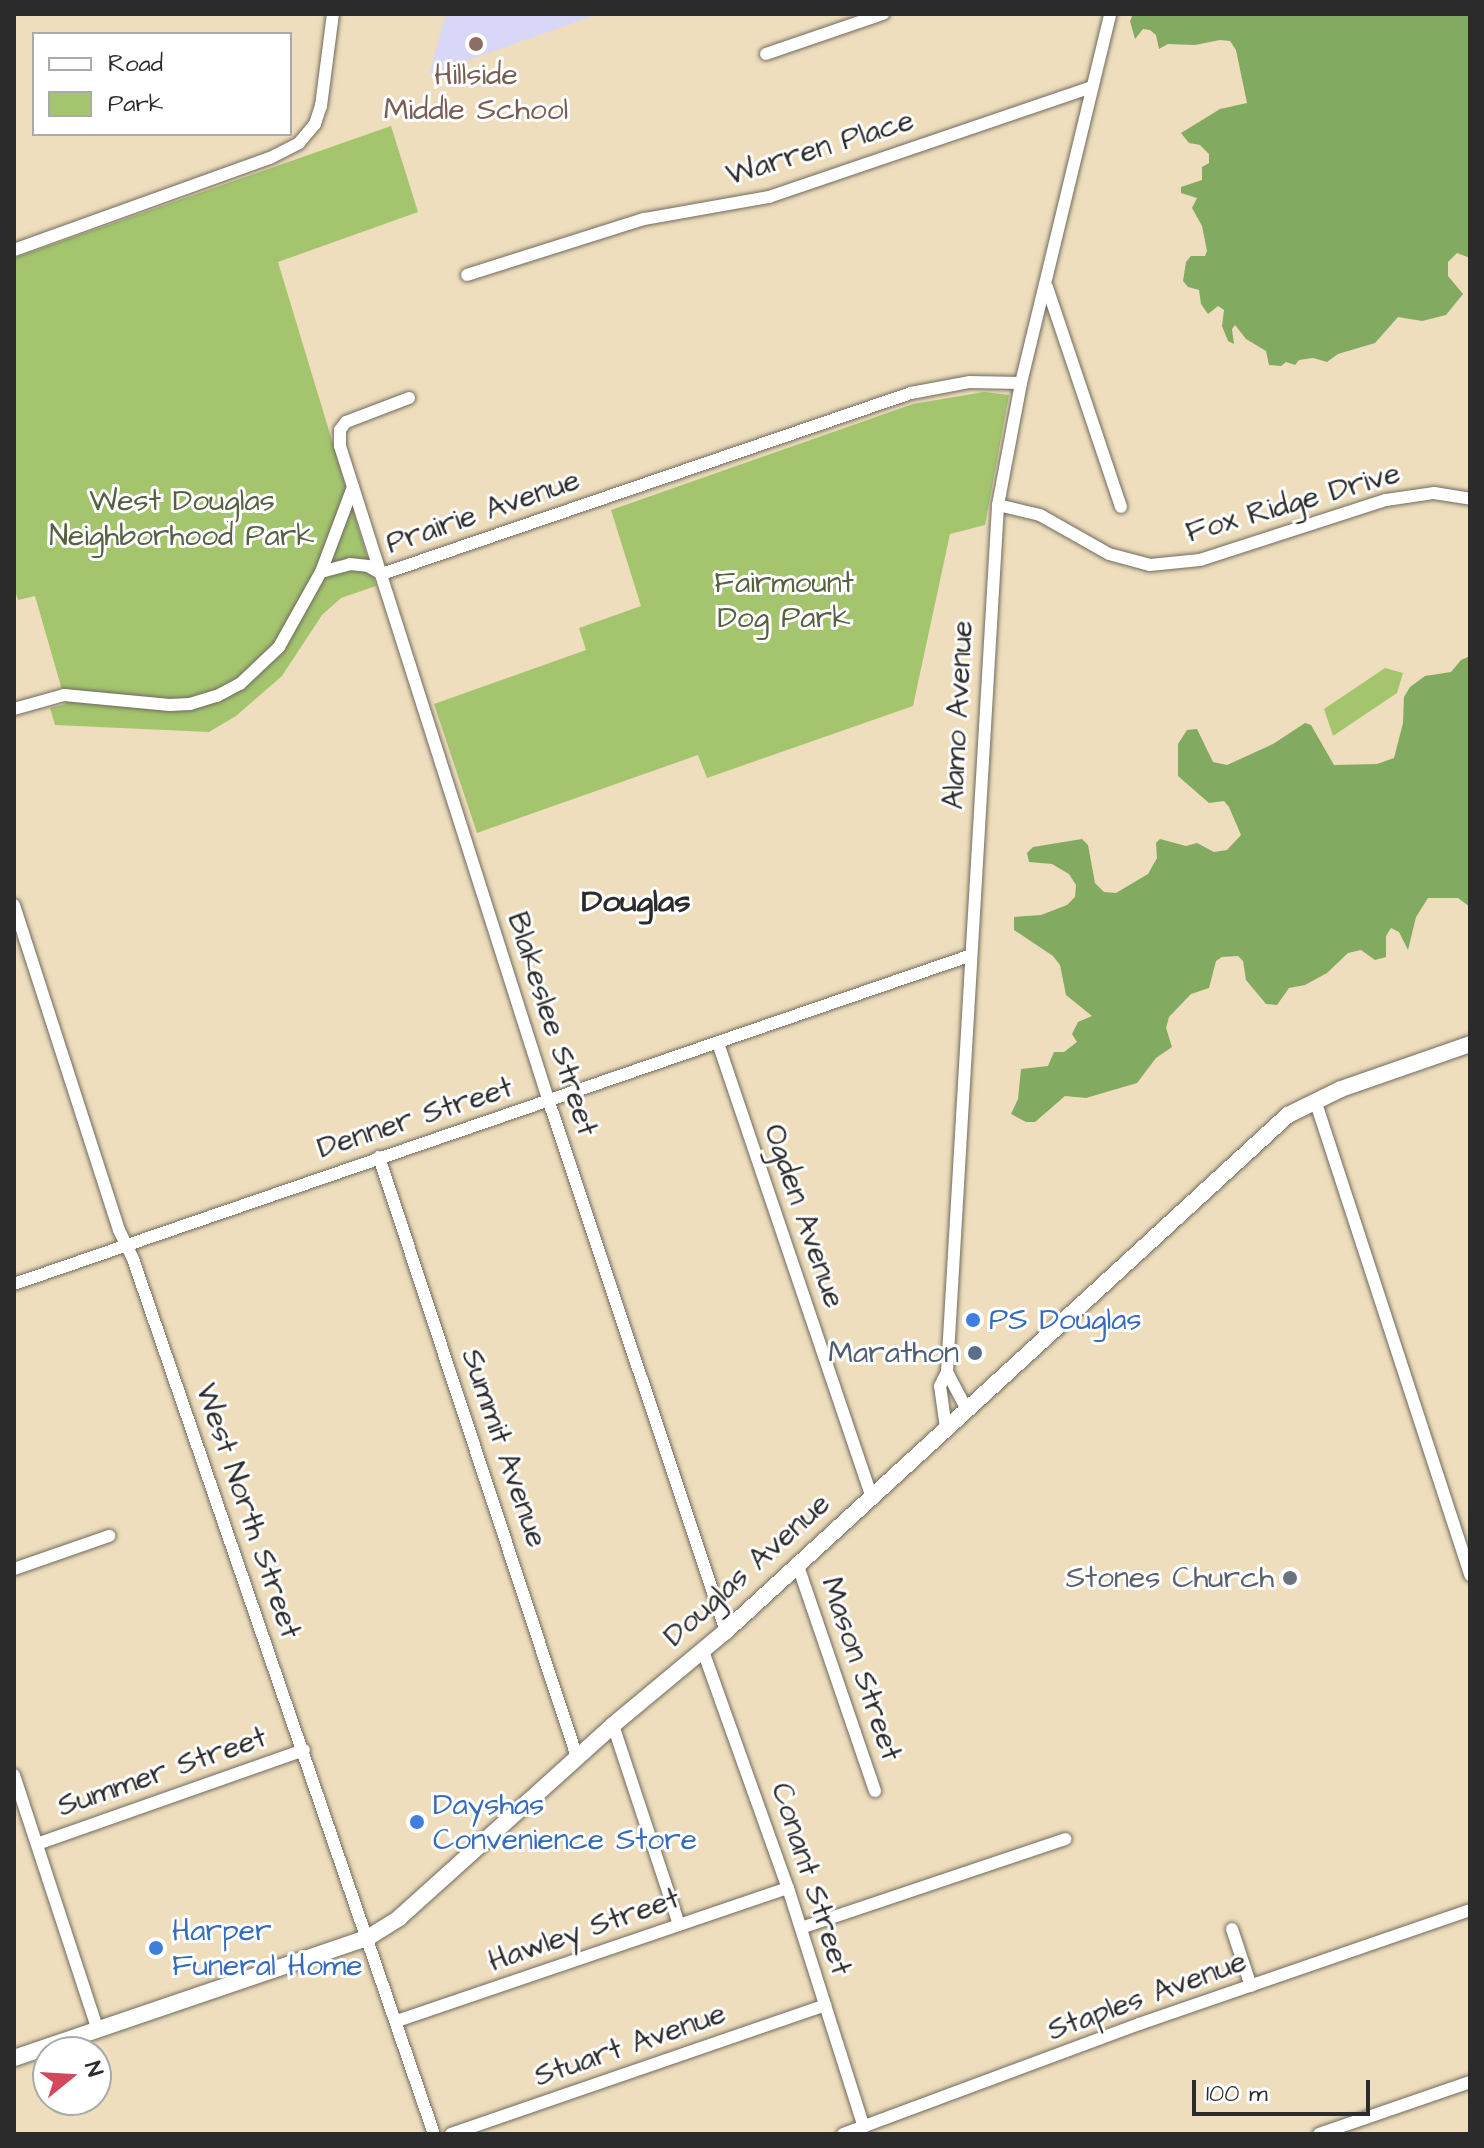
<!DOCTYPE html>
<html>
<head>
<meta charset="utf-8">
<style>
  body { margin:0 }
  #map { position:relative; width:1484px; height:2148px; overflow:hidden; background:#eedebd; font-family:"Architects Daughter",sans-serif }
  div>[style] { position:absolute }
  .built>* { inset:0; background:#d9d7f8 }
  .green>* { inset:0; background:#a4c56e }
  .forest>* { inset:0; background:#83aa61 }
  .roads { filter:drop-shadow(0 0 2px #6f6a5e) drop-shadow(0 0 2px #6f6a5e) }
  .minor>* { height:12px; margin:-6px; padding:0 6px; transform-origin:6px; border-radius:6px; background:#fff }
  .major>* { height:16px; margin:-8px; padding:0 8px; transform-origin:8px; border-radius:8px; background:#fff }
  .dots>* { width:22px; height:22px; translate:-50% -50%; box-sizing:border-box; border:4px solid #fff; border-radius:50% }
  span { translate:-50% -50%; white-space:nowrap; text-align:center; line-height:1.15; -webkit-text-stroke:6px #fff; paint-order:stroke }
  .education-label { font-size:30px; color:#785e54 }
  .street-label { font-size:30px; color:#2b2b2b }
  .park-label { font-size:30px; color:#556142 }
  .shop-label { font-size:30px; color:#366cbe }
  .left { translate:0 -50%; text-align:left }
  .service-label { font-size:30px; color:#4e5e75 }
  .right { translate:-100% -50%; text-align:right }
  .worship-label { font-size:30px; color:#5b616d }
  .neighbourhood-label { font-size:32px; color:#2b2b2b; font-weight:700 }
  .frame { position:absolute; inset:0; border:16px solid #2b2b2b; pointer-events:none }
  .legend { position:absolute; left:32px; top:32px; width:260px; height:104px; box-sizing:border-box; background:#fff; border:2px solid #aaa; margin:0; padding:10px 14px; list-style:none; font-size:24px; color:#2b2b2b }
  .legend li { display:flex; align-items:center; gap:16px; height:40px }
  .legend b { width:40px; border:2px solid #aaa }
  .north { position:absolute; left:32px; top:2036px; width:80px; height:80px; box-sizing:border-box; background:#fff; border:2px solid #aaa; border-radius:50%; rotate:72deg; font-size:22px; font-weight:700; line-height:32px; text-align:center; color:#2b2b2b }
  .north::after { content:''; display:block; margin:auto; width:28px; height:36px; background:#d1495b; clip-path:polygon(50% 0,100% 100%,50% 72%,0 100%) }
  .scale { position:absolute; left:1192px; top:2080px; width:178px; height:36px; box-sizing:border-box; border:4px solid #2b2b2b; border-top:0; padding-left:10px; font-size:24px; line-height:28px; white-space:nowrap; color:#2b2b2b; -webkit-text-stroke:6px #fff; paint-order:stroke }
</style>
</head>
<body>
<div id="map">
  <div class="built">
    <i style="clip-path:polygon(446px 14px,599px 14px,429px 74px)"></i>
  </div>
  <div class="green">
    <i style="clip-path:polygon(391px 126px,418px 212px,278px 262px,376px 586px,341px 598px,322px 615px,282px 676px,236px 716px,209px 732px,55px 725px,50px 708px,66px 704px,35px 596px,18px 600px,14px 588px,14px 258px)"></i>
    <i style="clip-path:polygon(984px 392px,1009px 395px,985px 525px,950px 534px,913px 706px,707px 778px,698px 755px,477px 833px,434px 704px,586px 650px,579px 628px,641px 606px,611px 510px,913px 404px)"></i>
    <i style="clip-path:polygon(1385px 668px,1403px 673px,1397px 693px,1333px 736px,1324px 709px)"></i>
  </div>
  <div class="forest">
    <i style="clip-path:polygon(1133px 14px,1470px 14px,1470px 258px,1457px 253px,1448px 262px,1448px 276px,1463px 294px,1446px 315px,1422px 321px,1398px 317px,1375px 343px,1338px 354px,1327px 362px,1313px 358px,1299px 360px,1295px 365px,1286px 362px,1281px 366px,1269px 365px,1266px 351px,1246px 339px,1235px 325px,1232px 329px,1234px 344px,1228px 341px,1222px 326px,1224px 310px,1218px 306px,1208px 314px,1201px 304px,1199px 290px,1188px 287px,1183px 281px,1186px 262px,1191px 256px,1205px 256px,1207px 251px,1202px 226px,1192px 208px,1197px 198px,1181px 193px,1181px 187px,1202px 180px,1202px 167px,1209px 163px,1209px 154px,1200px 145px,1189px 143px,1181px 133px,1220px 109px,1247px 103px,1236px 50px,1230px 41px,1220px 40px,1195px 45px,1168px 44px,1159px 49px,1156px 35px,1150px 30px,1143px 29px,1135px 39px,1130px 21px)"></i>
    <i style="clip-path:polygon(1470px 656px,1470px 907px,1458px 898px,1428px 898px,1416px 917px,1408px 950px,1399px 932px,1391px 928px,1386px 936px,1386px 957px,1375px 960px,1361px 950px,1348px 953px,1327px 973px,1305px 985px,1289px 988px,1277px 1005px,1266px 1004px,1246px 980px,1243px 961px,1238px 956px,1222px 957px,1216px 961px,1209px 988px,1191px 994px,1169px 1017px,1166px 1028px,1172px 1047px,1156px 1058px,1137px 1083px,1086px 1098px,1065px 1096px,1035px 1122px,1026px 1122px,1011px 1114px,1018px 1099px,1021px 1069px,1048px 1066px,1054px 1052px,1064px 1052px,1077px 1042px,1072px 1034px,1078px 1022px,1092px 1016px,1066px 995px,1060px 965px,1053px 956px,1014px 930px,1014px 917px,1041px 915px,1067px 905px,1075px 897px,1076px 885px,1069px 874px,1052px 864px,1029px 862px,1027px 853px,1033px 847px,1082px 839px,1088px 845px,1095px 883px,1104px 892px,1116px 893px,1148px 874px,1157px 858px,1156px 843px,1160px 839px,1186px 846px,1197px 843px,1214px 852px,1227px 850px,1241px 835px,1229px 807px,1224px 801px,1209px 803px,1178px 776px,1178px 744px,1187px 730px,1197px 729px,1213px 762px,1227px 765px,1273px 744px,1305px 723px,1311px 725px,1334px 765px,1377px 764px,1394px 758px,1403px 723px,1404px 697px,1410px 687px,1425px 676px,1451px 672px,1461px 660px)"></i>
  </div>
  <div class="roads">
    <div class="minor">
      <i style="left:766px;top:54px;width:124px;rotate:-18.9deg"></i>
      <i style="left:14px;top:250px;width:272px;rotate:-19.8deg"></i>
      <i style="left:270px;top:158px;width:33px;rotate:-27deg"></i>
      <i style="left:299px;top:143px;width:25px;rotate:-50deg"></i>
      <i style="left:315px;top:124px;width:19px;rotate:-72deg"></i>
      <i style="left:321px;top:106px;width:93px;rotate:-82.6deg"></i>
      <i style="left:467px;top:275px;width:186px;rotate:-17.6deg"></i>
      <i style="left:644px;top:219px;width:127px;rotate:-10deg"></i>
      <i style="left:769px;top:197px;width:341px;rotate:-18.8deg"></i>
      <i style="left:1047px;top:287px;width:232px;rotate:71.4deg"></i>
      <i style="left:409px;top:398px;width:67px;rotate:159.1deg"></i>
      <i style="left:346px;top:422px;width:10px;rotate:127deg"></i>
      <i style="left:340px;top:430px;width:16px;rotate:90deg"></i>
      <i style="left:340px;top:446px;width:688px;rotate:72.33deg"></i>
      <i style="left:549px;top:1102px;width:558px;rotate:71.5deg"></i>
      <i style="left:998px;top:505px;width:43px;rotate:13.4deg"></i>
      <i style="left:1040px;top:515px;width:79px;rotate:29.5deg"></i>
      <i style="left:1109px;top:554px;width:42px;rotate:15deg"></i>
      <i style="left:1150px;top:565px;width:50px;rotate:-5.7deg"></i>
      <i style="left:1200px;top:560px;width:195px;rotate:-17.9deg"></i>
      <i style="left:1386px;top:500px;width:49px;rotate:-8.3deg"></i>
      <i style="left:1434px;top:493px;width:36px;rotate:9deg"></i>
      <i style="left:321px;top:572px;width:91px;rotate:-69.4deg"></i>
      <i style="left:14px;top:709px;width:52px;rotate:-15.6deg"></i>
      <i style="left:64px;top:695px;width:106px;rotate:5.4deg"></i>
      <i style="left:170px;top:705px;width:20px;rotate:-3deg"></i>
      <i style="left:190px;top:704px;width:28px;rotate:-17deg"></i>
      <i style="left:217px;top:696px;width:26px;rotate:-28deg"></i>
      <i style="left:240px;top:684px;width:54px;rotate:-43.5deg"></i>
      <i style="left:279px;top:647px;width:86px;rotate:-60.8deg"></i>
      <i style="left:321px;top:572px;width:30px;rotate:-15deg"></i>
      <i style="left:350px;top:564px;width:18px;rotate:6deg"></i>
      <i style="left:368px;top:566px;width:16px;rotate:30deg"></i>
      <i style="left:382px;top:574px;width:559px;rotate:-18.89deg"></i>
      <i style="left:911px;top:393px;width:60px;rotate:-10.6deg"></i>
      <i style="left:970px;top:382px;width:51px;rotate:1.1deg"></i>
      <i style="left:14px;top:905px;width:342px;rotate:72.1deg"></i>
      <i style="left:119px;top:1230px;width:32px;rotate:64deg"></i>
      <i style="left:133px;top:1259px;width:925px;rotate:71.02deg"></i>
      <i style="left:718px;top:1043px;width:478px;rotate:71.3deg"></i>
      <i style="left:1315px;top:1100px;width:500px;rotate:71.9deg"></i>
      <i style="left:379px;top:1157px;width:632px;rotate:71.74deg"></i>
      <i style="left:14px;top:1284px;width:1010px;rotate:-18.96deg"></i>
      <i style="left:947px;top:1372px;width:43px;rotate:62.2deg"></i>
      <i style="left:946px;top:1428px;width:42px;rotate:-98.1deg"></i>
      <i style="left:940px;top:1386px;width:16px;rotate:-63deg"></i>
      <i style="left:947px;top:1372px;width:868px;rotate:-86.63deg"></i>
      <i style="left:998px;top:505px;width:124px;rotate:-79.3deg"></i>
      <i style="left:1021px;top:383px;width:380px;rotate:-76.4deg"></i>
      <i style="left:797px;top:1563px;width:241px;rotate:71.1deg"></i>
      <i style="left:14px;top:1569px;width:101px;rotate:-19.2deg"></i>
      <i style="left:703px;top:1651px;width:252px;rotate:70.3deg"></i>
      <i style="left:788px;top:1888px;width:251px;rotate:72.4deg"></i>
      <i style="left:613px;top:1725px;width:210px;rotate:71.7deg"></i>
      <i style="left:14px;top:1775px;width:268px;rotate:71.8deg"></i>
      <i style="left:37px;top:1844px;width:283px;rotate:-19.4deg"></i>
      <i style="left:801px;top:1928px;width:279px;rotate:-18.6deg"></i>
      <i style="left:1232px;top:1929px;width:60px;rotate:71.6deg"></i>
      <i style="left:397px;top:2021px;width:413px;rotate:-18.8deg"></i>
      <i style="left:451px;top:2134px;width:396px;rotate:-19deg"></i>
      <i style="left:843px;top:2134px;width:316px;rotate:-20.4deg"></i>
      <i style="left:1139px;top:2024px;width:350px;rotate:-19deg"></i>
      <i style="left:1319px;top:2134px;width:160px;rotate:-19deg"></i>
    </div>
    <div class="major">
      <i style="left:14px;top:2058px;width:375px;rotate:-18.8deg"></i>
      <i style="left:369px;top:1937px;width:36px;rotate:-32deg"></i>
      <i style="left:399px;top:1918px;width:288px;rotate:-42deg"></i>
      <i style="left:613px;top:1725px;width:147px;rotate:-39.8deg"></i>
      <i style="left:726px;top:1631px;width:763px;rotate:-42.56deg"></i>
      <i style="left:1288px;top:1115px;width:59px;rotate:-26.1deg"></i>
      <i style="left:1341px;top:1089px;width:137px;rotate:-19.2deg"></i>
    </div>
  </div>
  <div class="dots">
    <i style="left:476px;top:44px;background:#8d6e63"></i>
    <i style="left:973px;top:1320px;background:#3f7fe0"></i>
    <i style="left:975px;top:1353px;background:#5c6f8a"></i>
    <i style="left:1290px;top:1578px;background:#6b7280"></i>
    <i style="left:417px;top:1822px;background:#3f7fe0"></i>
    <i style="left:156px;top:1948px;background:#3f7fe0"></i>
  </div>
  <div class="education-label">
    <span style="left:476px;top:92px">Hillside<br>Middle School</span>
  </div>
  <div class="street-label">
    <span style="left:820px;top:148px;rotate:-17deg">Warren Place</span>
    <span style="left:1293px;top:503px;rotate:-16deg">Fox Ridge Drive</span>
    <span style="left:483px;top:512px;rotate:-19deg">Prairie Avenue</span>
    <span style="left:958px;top:715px;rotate:-87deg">Alamo Avenue</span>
    <span style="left:552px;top:1024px;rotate:72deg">Blakeslee Street</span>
    <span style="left:415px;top:1118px;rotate:-18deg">Denner Street</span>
    <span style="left:804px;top:1216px;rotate:71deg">Ogden Avenue</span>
    <span style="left:504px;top:1448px;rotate:71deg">Summit Avenue</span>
    <span style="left:248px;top:1511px;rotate:71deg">West North Street</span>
    <span style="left:747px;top:1570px;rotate:-42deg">Douglas Avenue</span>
    <span style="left:861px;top:1669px;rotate:71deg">Mason Street</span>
    <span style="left:162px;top:1772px;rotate:-19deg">Summer Street</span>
    <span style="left:811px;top:1879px;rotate:72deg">Conant Street</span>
    <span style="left:584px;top:1930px;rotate:-19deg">Hawley Street</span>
    <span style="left:1147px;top:1996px;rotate:-20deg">Staples Avenue</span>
    <span style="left:630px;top:2045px;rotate:-19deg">Stuart Avenue</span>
  </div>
  <div class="park-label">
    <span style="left:182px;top:518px">West Douglas<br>Neighborhood Park</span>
    <span style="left:784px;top:600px">Fairmount<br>Dog Park</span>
  </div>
  <div class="shop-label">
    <span class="left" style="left:989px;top:1320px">PS Douglas</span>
    <span class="left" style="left:433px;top:1822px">Dayshas<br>Convenience Store</span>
    <span class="left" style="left:172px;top:1948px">Harper<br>Funeral Home</span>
  </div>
  <div class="service-label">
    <span class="right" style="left:959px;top:1353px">Marathon</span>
  </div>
  <div class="worship-label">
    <span class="right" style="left:1274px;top:1578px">Stones Church</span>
  </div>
  <div class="neighbourhood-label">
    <span style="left:636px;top:902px">Douglas</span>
  </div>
  <div class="frame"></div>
  <ul class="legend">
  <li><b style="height:10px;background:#fff"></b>Road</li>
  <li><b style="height:22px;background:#a4c56e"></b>Park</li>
  </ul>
  <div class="north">N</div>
  <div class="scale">100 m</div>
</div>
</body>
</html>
